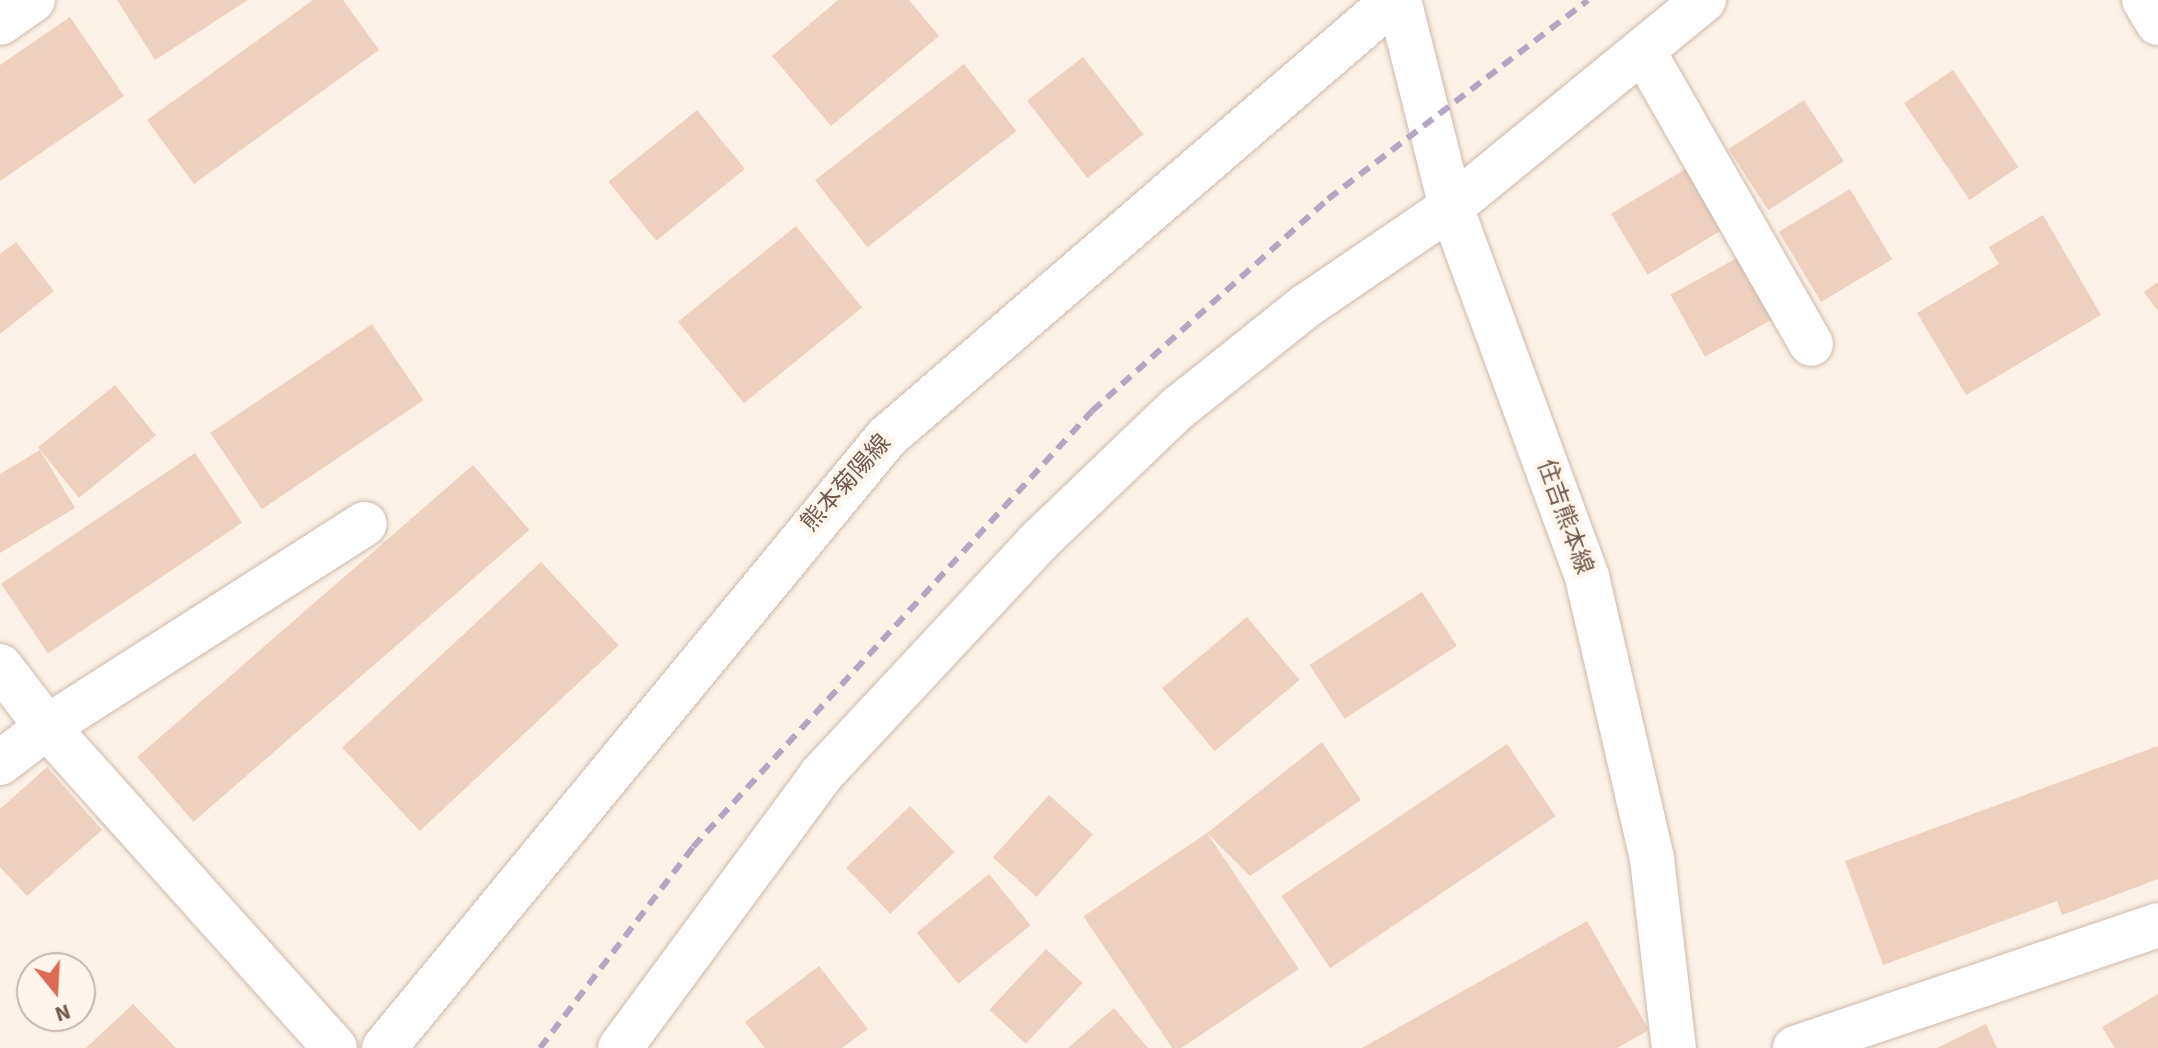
<!DOCTYPE html>
<html>
<head>
<meta charset="utf-8">
<style>
  body { margin:0 }
  #map { position:relative; width:2158px; height:1048px; overflow:hidden; background:#fbf1e6; font-family:"Source Sans 3","Noto Sans JP",sans-serif }
  div>[style] { position:absolute }
  .building>* { inset:0; background:#eed0bf; transform-origin:0 0 }
  .roads { filter:drop-shadow(0 0 2px #ccb9ad) drop-shadow(0 0 2px #ccb9ad) }
  .street>* { height:44px; margin:-22px; padding:0 22px; transform-origin:22px; border-radius:22px; background:#fff }
  .secondary>* { height:44px; margin:-22px; padding:0 22px; transform-origin:22px; border-radius:22px; background:#fff }
  .rail>* { height:6px; margin-top:-3px; transform-origin:0; background:repeating-linear-gradient(90deg,#b4a5c3 0 12px,transparent 0 20px) }
  span { translate:-50% -50%; white-space:nowrap; text-align:center; line-height:1.15; -webkit-text-stroke:8px #fef6ec; paint-order:stroke }
  .street-label { font-size:24px; color:#72584c }
  .north { position:absolute; left:16px; top:952px; width:80px; height:80px; box-sizing:border-box; background:#fef6ec; border:2px solid #c6b7ac; border-radius:50%; rotate:162deg; font-size:22px; font-weight:700; line-height:32px; text-align:center; color:#72584c }
  .north::after { content:''; display:block; margin:auto; width:28px; height:36px; background:#dc6b53; clip-path:polygon(50% 0,100% 100%,50% 72%,0 100%) }
</style>
</head>
<body>
<div id="map">
  <div class="building">
    <i style="clip-path:polygon(117px 0,248px 0,155px 60px)"></i>
    <i style="clip-path:polygon(313px 0,343px 0,379px 50px,194px 184px,147px 120px)"></i>
    <i style="clip-path:polygon(838px 0,909px 0,939px 36px,831px 126px,772px 56px)"></i>
    <i style="clip-path:polygon(70px 17px,124px 96px,0 181px,0 65px)"></i>
    <i style="left:1083px;top:57px;width:98px;height:71px;rotate:52deg"></i>
    <i style="left:964px;top:64px;width:85px;height:189px;rotate:52deg"></i>
    <i style="left:1953px;top:70px;width:117px;height:59px;rotate:56deg"></i>
    <i style="left:1804px;top:100px;width:73px;height:90px;rotate:57deg"></i>
    <i style="left:697px;top:110px;width:76px;height:114px;rotate:51deg"></i>
    <i style="left:1689px;top:167px;width:71px;height:91px;rotate:59deg"></i>
    <i style="left:1850px;top:189px;width:82px;height:83px;rotate:59deg"></i>
    <i style="clip-path:polygon(2043px 215px,2101px 315px,1966px 395px,1917px 313px,1999px 264px,1989px 247px)"></i>
    <i style="left:796px;top:226px;width:105px;height:152px;rotate:51deg"></i>
    <i style="clip-path:polygon(16px 242px,54px 291px,0 334px,0 254px)"></i>
    <i style="left:1744px;top:254px;width:71px;height:84px;rotate:61deg"></i>
    <i style="clip-path:polygon(2158px 282px,2158px 311px,2144px 292px)"></i>
    <i style="left:372px;top:324px;width:92px;height:195px;rotate:56deg"></i>
    <i style="left:115px;top:385px;width:65px;height:99px;rotate:51deg"></i>
    <i style="clip-path:polygon(40px 450px,75px 508px,0 553px,0 474px)"></i>
    <i style="left:195px;top:453px;width:84px;height:234px;rotate:56deg"></i>
    <i style="left:473px;top:465px;width:86px;height:445px;rotate:49deg"></i>
    <i style="left:541px;top:562px;width:114px;height:272px;rotate:47deg"></i>
    <i style="left:1422px;top:592px;width:64px;height:134px;rotate:57deg"></i>
    <i style="left:1247px;top:617px;width:82px;height:111px;rotate:50deg"></i>
    <i style="clip-path:polygon(1322px 742px,1361px 800px,1250px 876px,1207px 833px)"></i>
    <i style="left:1507px;top:744px;width:87px;height:272px;rotate:56deg"></i>
    <i style="clip-path:polygon(2158px 746px,2158px 879px,2062px 915px,2057px 901px,1883px 965px,1845px 861px)"></i>
    <i style="clip-path:polygon(47px 767px,102px 830px,27px 896px,0 867px,0 809px)"></i>
    <i style="left:1049px;top:795px;width:59px;height:84px;rotate:42deg"></i>
    <i style="left:910px;top:806px;width:64px;height:89px;rotate:46deg"></i>
    <i style="left:1207px;top:833px;width:164px;height:149px;rotate:56deg"></i>
    <i style="left:989px;top:874px;width:66px;height:93px;rotate:51deg"></i>
    <i style="clip-path:polygon(1587px 921px,1649px 1030px,1617px 1048px,1362px 1048px)"></i>
    <i style="left:1046px;top:949px;width:50px;height:83px;rotate:43deg"></i>
    <i style="clip-path:polygon(819px 966px,868px 1029px,842px 1048px,765px 1048px,745px 1022px)"></i>
    <i style="clip-path:polygon(2158px 994px,2158px 1048px,2115px 1048px,2102px 1027px)"></i>
    <i style="clip-path:polygon(133px 1004px,176px 1048px,86px 1048px)"></i>
    <i style="clip-path:polygon(1114px 1008px,1148px 1048px,1068px 1048px)"></i>
    <i style="clip-path:polygon(1986px 1024px,1997px 1048px,1937px 1048px)"></i>
  </div>
  <div class="roads">
    <div class="street">
      <i style="left:2144px;top:0;width:27px;rotate:59deg"></i>
      <i style="left:0;top:23px;width:40px;rotate:-34.9deg"></i>
      <i style="left:1645px;top:54px;width:334px;rotate:60.2deg"></i>
      <i style="left:0;top:666px;width:77px;rotate:52.4deg"></i>
      <i style="left:47px;top:727px;width:377px;rotate:-32.6deg"></i>
      <i style="left:0;top:763px;width:59px;rotate:-37.5deg"></i>
      <i style="left:47px;top:727px;width:431px;rotate:48.1deg"></i>
      <i style="left:620px;top:1048px;width:339px;rotate:-53.6deg"></i>
      <i style="left:821px;top:775px;width:317px;rotate:-47deg"></i>
      <i style="left:1037px;top:543px;width:195px;rotate:-43.8deg"></i>
      <i style="left:1178px;top:408px;width:164px;rotate:-38.6deg"></i>
      <i style="left:1306px;top:306px;width:176px;rotate:-34.3deg"></i>
      <i style="left:1795px;top:1048px;width:383px;rotate:-18.7deg"></i>
    </div>
    <div class="secondary">
      <i style="left:1399px;top:0;width:213px;rotate:75.9deg"></i>
      <i style="left:1451px;top:207px;width:394px;rotate:69.8deg"></i>
      <i style="left:1587px;top:577px;width:289px;rotate:77deg"></i>
      <i style="left:1652px;top:859px;width:190px;rotate:83.4deg"></i>
      <i style="left:1451px;top:207px;width:327px;rotate:-39.3deg"></i>
      <i style="left:384px;top:1048px;width:791px;rotate:-50.54deg"></i>
      <i style="left:887px;top:437px;width:669px;rotate:-40.76deg"></i>
    </div>
  </div>
  <div class="rail">
    <i style="left:540px;top:1048px;width:253px;rotate:-52.7deg"></i>
    <i style="left:693px;top:847px;width:591px;rotate:-47.54deg"></i>
    <i style="left:1092px;top:411px;width:317px;rotate:-41.9deg"></i>
    <i style="left:1328px;top:199px;width:327px;rotate:-37.4deg"></i>
  </div>
  <div class="street-label">
    <span style="left:846px;top:483px;rotate:-48deg">熊本菊陽線</span>
    <span style="left:1565px;top:517px;rotate:70deg">住吉熊本線</span>
  </div>
  <div class="north">N</div>
</div>
</body>
</html>
